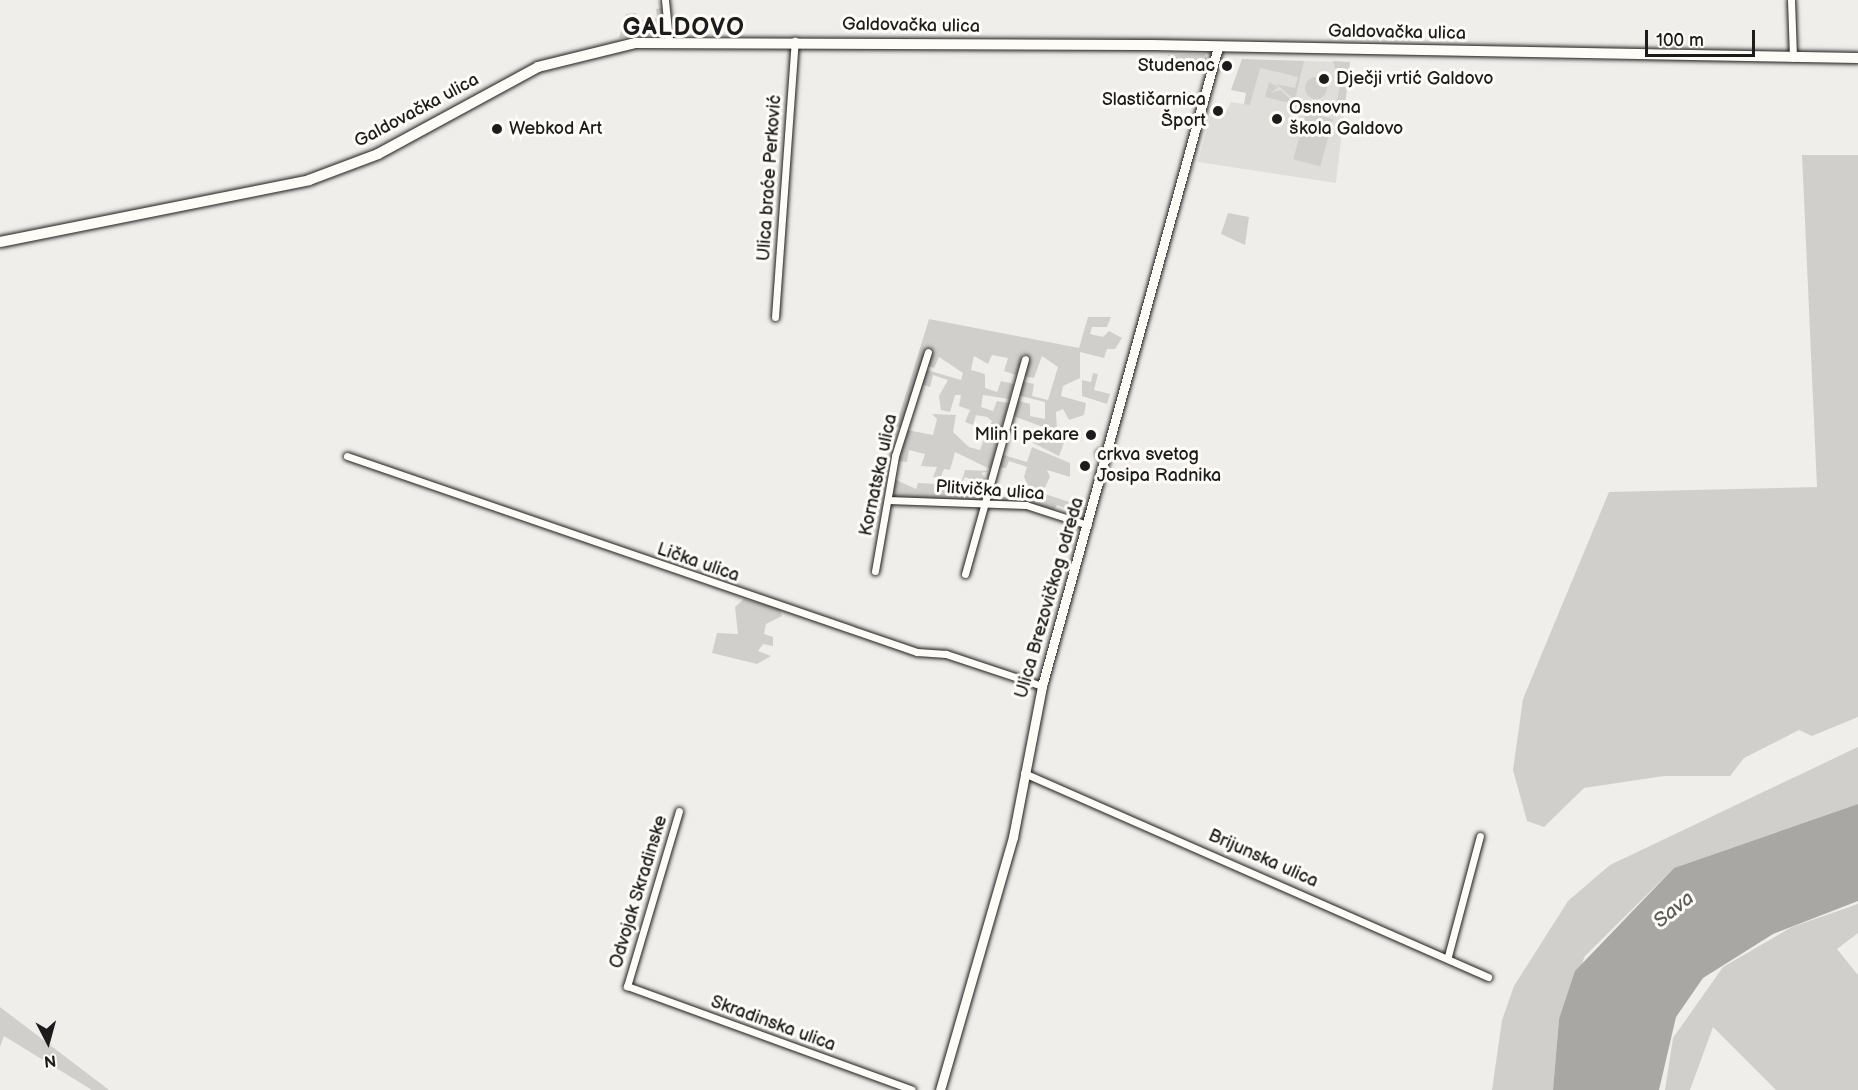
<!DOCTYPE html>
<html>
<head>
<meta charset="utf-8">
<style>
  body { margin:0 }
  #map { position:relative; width:1858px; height:1090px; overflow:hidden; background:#f0eeea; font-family:"Balsamiq Sans",sans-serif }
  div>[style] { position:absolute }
  .built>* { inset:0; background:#e0deda }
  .green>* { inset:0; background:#d0cfcc; transform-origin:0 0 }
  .round { border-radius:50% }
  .water>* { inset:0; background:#a8a7a3 }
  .roads { filter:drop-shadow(0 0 2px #1c1c1c) drop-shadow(0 0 2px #1c1c1c) }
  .street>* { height:7px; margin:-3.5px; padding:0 3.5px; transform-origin:3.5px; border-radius:3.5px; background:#fdfcf7 }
  .secondary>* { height:9px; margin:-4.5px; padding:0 4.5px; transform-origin:4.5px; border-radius:4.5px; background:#fdfcf7 }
  .primary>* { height:10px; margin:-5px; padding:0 5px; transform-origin:5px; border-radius:5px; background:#fdfcf7 }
  .dots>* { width:16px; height:16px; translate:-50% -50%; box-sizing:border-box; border:3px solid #fdfcf7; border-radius:50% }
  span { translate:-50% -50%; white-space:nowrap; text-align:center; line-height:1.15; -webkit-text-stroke:6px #fdfcf7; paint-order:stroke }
  .street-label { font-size:18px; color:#1c1c1c }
  .poi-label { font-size:18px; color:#1c1c1c }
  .right { translate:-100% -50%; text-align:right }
  .left { translate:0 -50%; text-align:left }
  .water-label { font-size:20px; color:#5b5b59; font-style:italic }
  .district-label { font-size:24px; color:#1c1c1c; font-weight:700; letter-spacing:1.5px }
  .north { position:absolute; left:18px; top:1012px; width:60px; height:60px; -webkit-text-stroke:4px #fdfcf7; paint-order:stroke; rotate:174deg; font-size:16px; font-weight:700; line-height:24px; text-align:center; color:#1c1c1c }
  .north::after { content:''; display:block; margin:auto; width:21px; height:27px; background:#1c1c1c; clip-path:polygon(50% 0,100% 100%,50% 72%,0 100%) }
  .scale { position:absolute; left:1645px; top:30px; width:110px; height:27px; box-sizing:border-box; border:3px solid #1c1c1c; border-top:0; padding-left:8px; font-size:18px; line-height:21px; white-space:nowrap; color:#1c1c1c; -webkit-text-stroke:4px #fdfcf7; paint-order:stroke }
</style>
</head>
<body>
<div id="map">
  <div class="built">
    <i style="clip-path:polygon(1254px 60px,1350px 62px,1336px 183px,1198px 162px,1211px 113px,1224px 116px,1231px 102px,1244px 104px)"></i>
  </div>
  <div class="green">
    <i style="clip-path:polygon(662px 8px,661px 34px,619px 38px,626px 14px,636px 13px,636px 20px,643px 20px,657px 18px,656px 9px)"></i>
    <i style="clip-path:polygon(1205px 54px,1209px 62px,1192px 66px,1184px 61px,1174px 64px,1168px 55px)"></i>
    <i style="clip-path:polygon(1242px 59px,1304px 61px,1295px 100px,1276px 84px,1295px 88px,1298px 77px,1260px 68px,1250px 105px,1244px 104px,1246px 93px,1231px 90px)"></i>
    <i style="clip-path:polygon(1333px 61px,1350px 62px,1344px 113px,1334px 112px,1343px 75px,1336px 73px)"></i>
    <i class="round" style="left:1305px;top:77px;width:22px;height:22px"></i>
    <i style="clip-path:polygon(1269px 82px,1278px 87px,1271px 93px,1280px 90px,1295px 103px,1291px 117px,1291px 103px,1265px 97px)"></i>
    <i style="left:1306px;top:112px;width:28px;height:49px;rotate:15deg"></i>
    <i style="clip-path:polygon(1802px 155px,1858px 155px,1858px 717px,1812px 736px,1799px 730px,1744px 758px,1730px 776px,1664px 776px,1584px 788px,1544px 827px,1527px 821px,1513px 770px,1523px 699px,1609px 492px,1817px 487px)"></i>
    <i style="clip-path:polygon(1228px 213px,1249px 217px,1245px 245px,1221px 234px)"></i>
    <i style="clip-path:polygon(1088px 317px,1111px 317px,1107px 327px,1092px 327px,1090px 334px,1103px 337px,1109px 331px,1122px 338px,1115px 349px,1107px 349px,1104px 358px,1080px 352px,1080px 378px,1063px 386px,1061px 396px,1086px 403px,1084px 415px,1069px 420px,1063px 409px,1056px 412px,1057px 431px,1084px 441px,1066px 437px,1059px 456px,1033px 443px,1043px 427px,1011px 415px,1015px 400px,1030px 404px,1030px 416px,1045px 419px,1045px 402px,1017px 395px,1021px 381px,1034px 384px,1032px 396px,1048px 400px,1058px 367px,1042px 356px,1034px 378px,1023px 376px,1029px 357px,1023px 354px,1016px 375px,1004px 371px,1008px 358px,992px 355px,988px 364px,974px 356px,971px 370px,985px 374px,985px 388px,997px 392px,1001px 381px,1014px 384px,1009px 399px,983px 395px,981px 407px,993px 411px,997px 401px,1008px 403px,1000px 434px,988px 431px,992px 421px,987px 417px,976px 415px,973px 425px,965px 422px,970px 410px,959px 406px,961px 395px,955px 395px,950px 412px,941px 410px,939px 396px,948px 380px,933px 375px,930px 387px,921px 384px,927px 370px,961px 380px,963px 373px,939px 357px,934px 368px,928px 366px,931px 355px,926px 353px,901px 428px,896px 426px,929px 319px,1079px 348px)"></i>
    <i style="clip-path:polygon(1093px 373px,1098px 374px,1094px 390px,1110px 394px,1107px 404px,1082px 396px,1082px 380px,1091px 382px)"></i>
    <i style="clip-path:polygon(932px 414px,956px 415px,953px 432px,969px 447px,980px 450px,984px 439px,998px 442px,990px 469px,955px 452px,950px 470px,944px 469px,941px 476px,969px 496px,978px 482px,965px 477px,960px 487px,965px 470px,989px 471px,981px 473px,987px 480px,980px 501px,894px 497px,894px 479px,916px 489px,918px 483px,939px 484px,940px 478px,933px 477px,937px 467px,921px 466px,925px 454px,909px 450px,907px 462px,898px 461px,907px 430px,933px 435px,937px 419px)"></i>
    <i style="clip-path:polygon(1032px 447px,1070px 463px,1070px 477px,1047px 470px,1050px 477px,1042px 493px,1088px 508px,1086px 517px,1076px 518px,1077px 512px,1057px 505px,1054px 510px,990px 501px,993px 483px,1000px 485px,998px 495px,1011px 499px,1015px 487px,1031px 491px,1024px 477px,1027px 467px,1009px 461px,1006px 468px,997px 467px,1000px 454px,1027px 462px)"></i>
    <i style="clip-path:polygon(744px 599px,780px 609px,782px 616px,766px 624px,764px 634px,773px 637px,773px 646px,763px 644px,758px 651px,771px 656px,757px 664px,712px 653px,717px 633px,738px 634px,735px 607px)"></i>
    <i style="clip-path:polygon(1858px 747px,1858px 804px,1674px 868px,1585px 956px,1559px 1019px,1553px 1090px,1492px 1090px,1502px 1020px,1514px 986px,1568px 901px,1610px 865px)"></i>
    <i style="clip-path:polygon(1858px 904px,1858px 933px,1837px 949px,1858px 975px,1858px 1090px,1776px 1090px,1713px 1027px,1690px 1090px,1665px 1090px,1673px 1038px,1723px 967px,1792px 927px)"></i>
    <i style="clip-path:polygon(0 1007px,109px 1090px,92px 1090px,4px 1036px,0 1047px)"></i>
  </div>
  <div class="water">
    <i style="clip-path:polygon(1858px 804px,1858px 901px,1773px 934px,1703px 978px,1676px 1017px,1659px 1090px,1553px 1090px,1559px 1019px,1575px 971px,1674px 868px)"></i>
  </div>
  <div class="roads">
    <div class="street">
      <i style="left:665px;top:0;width:40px;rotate:84.3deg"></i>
      <i style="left:1791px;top:0;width:58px;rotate:88deg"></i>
      <i style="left:775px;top:317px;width:277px;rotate:-85.9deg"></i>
      <i style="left:1100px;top:453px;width:1px;rotate:45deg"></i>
      <i style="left:347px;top:456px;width:603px;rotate:18.98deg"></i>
      <i style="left:917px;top:652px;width:29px;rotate:4deg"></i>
      <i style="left:946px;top:654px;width:101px;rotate:18.4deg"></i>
      <i style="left:888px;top:500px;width:138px;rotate:2.1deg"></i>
      <i style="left:1026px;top:505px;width:65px;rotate:17.9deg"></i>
      <i style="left:875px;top:571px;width:117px;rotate:-80.1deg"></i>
      <i style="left:895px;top:456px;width:109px;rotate:-72.4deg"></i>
      <i style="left:965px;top:574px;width:223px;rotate:-74.4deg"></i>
      <i style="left:1024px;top:773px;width:507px;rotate:23.73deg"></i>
      <i style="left:679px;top:811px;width:183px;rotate:106.5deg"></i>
      <i style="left:627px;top:986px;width:303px;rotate:20deg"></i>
      <i style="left:1448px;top:956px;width:124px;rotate:-75.1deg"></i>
    </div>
    <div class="secondary">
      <i style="left:940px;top:1090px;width:263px;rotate:-73.9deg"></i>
      <i style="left:1013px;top:837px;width:154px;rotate:-79.1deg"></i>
      <i style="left:1042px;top:686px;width:663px;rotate:-74.6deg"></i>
    </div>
    <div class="primary">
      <i style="left:0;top:242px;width:315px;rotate:-11.3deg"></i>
      <i style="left:309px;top:180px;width:74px;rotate:-20.6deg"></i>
      <i style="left:378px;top:154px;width:182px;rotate:-28.5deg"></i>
      <i style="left:538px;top:67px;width:101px;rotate:-13.8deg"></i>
      <i style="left:636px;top:43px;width:516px;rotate:0.22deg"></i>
      <i style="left:1152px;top:45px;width:706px;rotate:1.05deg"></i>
    </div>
  </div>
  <div class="dots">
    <i style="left:1227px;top:66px;background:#1c1c1c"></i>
    <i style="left:1324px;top:79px;background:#1c1c1c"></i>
    <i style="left:1218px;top:111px;background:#1c1c1c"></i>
    <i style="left:1277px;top:119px;background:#1c1c1c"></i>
    <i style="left:497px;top:129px;background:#1c1c1c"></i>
    <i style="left:1091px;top:435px;background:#1c1c1c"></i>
    <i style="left:1085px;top:466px;background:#1c1c1c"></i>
  </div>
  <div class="street-label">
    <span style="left:911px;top:26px;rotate:1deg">Galdovačka ulica</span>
    <span style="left:1397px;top:33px;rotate:1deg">Galdovačka ulica</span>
    <span style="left:417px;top:111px;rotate:-28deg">Galdovačka ulica</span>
    <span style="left:770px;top:178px;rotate:-86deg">Ulica braće Perković</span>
    <span style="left:879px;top:475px;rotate:-78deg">Kornatska ulica</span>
    <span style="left:990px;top:491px;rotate:4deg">Plitvička ulica</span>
    <span style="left:698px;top:563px;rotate:19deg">Lička ulica</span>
    <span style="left:1050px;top:598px;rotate:-74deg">Ulica Brezovičkog odreda</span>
    <span style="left:1263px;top:859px;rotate:24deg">Brijunska ulica</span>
    <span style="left:639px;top:892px;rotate:-73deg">Odvojak Skradinske</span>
    <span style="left:773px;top:1024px;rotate:20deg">Skradinska ulica</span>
  </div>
  <div class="poi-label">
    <span class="right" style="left:1215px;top:66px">Studenac</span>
    <span class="left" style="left:1336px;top:79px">Dječji vrtić Galdovo</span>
    <span class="right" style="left:1206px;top:111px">Slastičarnica<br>Šport</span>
    <span class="left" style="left:1289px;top:119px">Osnovna<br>škola Galdovo</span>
    <span class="left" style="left:509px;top:129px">Webkod Art</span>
    <span class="right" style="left:1079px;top:435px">Mlin i pekare</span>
    <span class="left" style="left:1097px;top:466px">crkva svetog<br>Josipa Radnika</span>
  </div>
  <div class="water-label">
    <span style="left:1674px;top:910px;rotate:-39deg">Sava</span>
  </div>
  <div class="district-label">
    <span style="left:684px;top:28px">GALDOVO</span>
  </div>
  <div class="north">N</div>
  <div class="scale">100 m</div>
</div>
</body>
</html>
